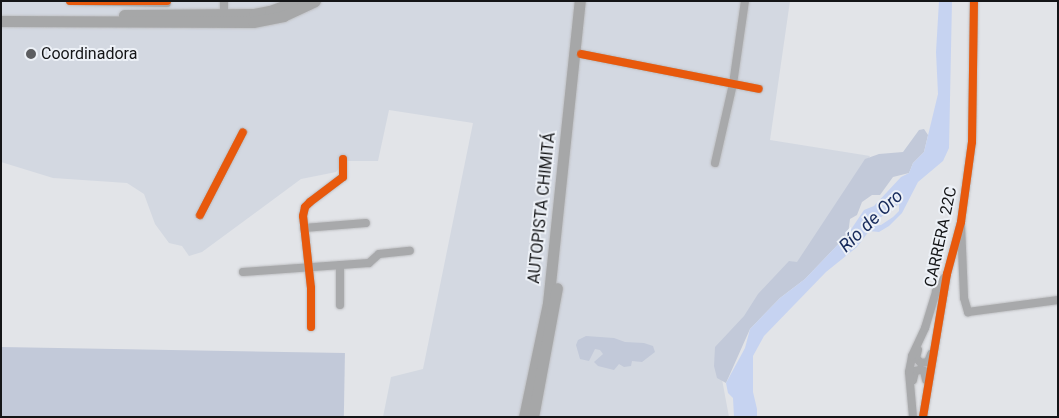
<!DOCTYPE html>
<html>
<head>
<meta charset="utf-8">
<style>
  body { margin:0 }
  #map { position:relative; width:1059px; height:418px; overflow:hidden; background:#e2e4e8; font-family:Roboto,sans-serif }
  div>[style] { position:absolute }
  .built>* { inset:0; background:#d3d8e1 }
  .green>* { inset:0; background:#c2c9d9; transform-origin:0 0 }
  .water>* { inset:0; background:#c6d3f1 }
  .roads { filter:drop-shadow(0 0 1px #bebfc2) drop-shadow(0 0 1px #bebfc2) }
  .minor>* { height:8px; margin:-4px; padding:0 4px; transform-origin:4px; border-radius:4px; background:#a8a9ab }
  .highway>* { height:11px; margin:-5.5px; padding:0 5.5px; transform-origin:5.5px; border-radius:5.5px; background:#a6a7a8 }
  .cycleway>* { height:8px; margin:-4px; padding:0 4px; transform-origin:4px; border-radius:4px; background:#e8590c }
  .dots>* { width:14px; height:14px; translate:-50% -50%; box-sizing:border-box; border:2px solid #edf1f7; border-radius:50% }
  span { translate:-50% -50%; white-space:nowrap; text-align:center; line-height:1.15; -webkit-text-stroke:4px #edf1f7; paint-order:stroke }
  .poi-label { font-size:16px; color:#141517 }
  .left { translate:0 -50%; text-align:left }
  .street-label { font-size:16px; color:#141517 }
  .water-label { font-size:18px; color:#182b5c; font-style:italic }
  .frame { position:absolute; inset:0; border:2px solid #141517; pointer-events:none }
</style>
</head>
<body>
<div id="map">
  <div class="built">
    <i style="clip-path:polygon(1px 1px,790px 1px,770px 140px,870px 156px,797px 265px,716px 347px,729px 417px,383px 417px,391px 377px,423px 369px,473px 123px,389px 110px,378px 161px,344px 161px,336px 172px,301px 179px,202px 252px,189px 256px,182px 246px,169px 243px,155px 224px,144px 194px,127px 183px,53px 178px,1px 162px)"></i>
  </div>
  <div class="green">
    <i style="clip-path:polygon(924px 129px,928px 135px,924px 152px,913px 163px,909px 173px,893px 177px,880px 195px,872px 195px,862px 202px,857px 215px,850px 219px,848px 234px,805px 279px,780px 298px,750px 329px,726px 383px,717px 378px,714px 366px,715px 347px,744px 316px,758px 294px,789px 261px,797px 262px,865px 159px,879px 154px,903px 152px,919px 130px)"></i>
    <i style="clip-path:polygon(586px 336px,614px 338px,625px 342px,644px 343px,653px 346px,655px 352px,642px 362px,632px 361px,631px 366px,624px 367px,619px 364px,614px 370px,598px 366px,594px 362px,603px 354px,600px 350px,595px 349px,589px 361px,580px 359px,576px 345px,578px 340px)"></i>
    <i style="left:1px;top:347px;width:344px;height:70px;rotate:1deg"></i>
  </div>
  <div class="water">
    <i style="clip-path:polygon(evenodd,939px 1px,952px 1px,949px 148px,943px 161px,918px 182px,902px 213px,889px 226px,879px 232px,869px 231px,857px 247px,826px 272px,764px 336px,753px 356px,753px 392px,757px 409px,757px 417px,734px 417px,733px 398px,728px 393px,726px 383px,745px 348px,750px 329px,780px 298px,805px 279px,848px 234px,864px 210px,874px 206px,901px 177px,909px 173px,913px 163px,924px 152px,938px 94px,936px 52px,939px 1px,899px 204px,899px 211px,893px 217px,881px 225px,872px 226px,873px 223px,899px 204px)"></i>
  </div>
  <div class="roads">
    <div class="minor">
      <i style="left:70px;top:1px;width:97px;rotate:1.2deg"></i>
      <i style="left:224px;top:1px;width:14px;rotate:90deg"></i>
      <i style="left:581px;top:54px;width:181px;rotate:11.1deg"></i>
      <i style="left:715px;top:163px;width:81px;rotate:-77.2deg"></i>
      <i style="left:733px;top:84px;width:84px;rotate:-81.8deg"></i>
      <i style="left:200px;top:215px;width:93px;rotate:-62.6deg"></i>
      <i style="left:961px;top:225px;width:73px;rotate:87.6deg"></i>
      <i style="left:964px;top:298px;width:15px;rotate:74deg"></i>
      <i style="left:968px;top:312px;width:91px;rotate:-7.6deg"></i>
      <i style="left:304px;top:228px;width:62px;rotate:-4.6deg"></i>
      <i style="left:243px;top:272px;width:126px;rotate:-4.1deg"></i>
      <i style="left:369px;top:263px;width:13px;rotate:-42deg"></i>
      <i style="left:379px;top:254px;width:31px;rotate:-6deg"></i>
      <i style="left:340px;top:305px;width:40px;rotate:-90deg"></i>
      <i style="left:311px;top:327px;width:39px;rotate:-90deg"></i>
      <i style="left:311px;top:288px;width:72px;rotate:-96.3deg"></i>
      <i style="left:303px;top:216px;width:9px;rotate:-77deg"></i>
      <i style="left:305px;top:207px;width:7px;rotate:-45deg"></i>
      <i style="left:310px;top:202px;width:41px;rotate:-37.1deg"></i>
      <i style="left:343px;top:177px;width:18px;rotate:-90deg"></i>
      <i style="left:918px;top:350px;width:8px;rotate:104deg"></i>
      <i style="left:916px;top:358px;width:7px;rotate:45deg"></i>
      <i style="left:921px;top:363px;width:7px;rotate:-8deg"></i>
      <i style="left:928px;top:362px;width:9px;rotate:-69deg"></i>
      <i style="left:913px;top:380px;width:9px;rotate:-77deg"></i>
      <i style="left:915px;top:371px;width:5px;rotate:-11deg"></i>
      <i style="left:920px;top:370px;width:4px;rotate:14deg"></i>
      <i style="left:924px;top:371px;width:9px;rotate:77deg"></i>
      <i style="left:913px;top:417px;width:45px;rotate:-95.1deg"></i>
      <i style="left:909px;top:372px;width:16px;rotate:-79deg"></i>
      <i style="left:912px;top:356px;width:31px;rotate:-65deg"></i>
      <i style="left:925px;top:328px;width:39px;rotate:-73deg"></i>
      <i style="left:936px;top:291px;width:15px;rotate:-58deg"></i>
      <i style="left:923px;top:417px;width:145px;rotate:-80.5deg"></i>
      <i style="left:947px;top:274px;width:54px;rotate:-74.9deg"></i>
      <i style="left:961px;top:222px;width:81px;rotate:-82.2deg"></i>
      <i style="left:972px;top:142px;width:141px;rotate:-89.2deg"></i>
    </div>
    <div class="highway">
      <i style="left:124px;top:15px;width:130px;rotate:-0.4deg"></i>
      <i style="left:254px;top:14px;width:16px;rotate:-11deg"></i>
      <i style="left:270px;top:11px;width:30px;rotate:-20deg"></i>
      <i style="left:1px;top:21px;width:252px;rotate:0.2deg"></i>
      <i style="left:253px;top:22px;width:31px;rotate:-11deg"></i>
      <i style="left:283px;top:16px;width:35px;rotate:-25deg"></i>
      <i style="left:524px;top:417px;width:116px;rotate:-78.1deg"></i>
      <i style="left:548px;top:303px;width:304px;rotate:-84deg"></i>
      <i style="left:533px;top:417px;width:131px;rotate:-79.5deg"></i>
    </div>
  </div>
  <div class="cycleway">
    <i style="left:70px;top:1px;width:97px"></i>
    <i style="left:581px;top:54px;width:181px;rotate:11.1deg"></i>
    <i style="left:200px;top:215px;width:93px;rotate:-62.6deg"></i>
    <i style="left:311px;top:327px;width:39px;rotate:-90deg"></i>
    <i style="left:311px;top:288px;width:72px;rotate:-96.3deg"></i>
    <i style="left:303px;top:216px;width:9px;rotate:-77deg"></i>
    <i style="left:305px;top:207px;width:7px;rotate:-45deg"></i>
    <i style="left:310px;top:202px;width:41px;rotate:-37.1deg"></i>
    <i style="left:343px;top:177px;width:18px;rotate:-90deg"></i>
    <i style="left:923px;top:417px;width:145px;rotate:-80.5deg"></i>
    <i style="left:947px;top:274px;width:54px;rotate:-74.9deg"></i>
    <i style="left:961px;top:222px;width:81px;rotate:-82.2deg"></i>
    <i style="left:972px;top:142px;width:141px;rotate:-89.2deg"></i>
  </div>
  <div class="dots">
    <i style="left:31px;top:54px;background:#5c5d60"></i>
  </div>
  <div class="poi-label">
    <span class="left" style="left:41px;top:54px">Coordinadora</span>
  </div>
  <div class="street-label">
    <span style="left:542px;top:208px;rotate:-84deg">AUTOPISTA CHIMITÁ</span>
    <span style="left:941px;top:237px;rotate:-78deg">CARRERA 22C</span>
  </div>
  <div class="water-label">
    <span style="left:871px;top:221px;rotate:-44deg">Río de Oro</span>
  </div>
  <div class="frame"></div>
</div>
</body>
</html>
